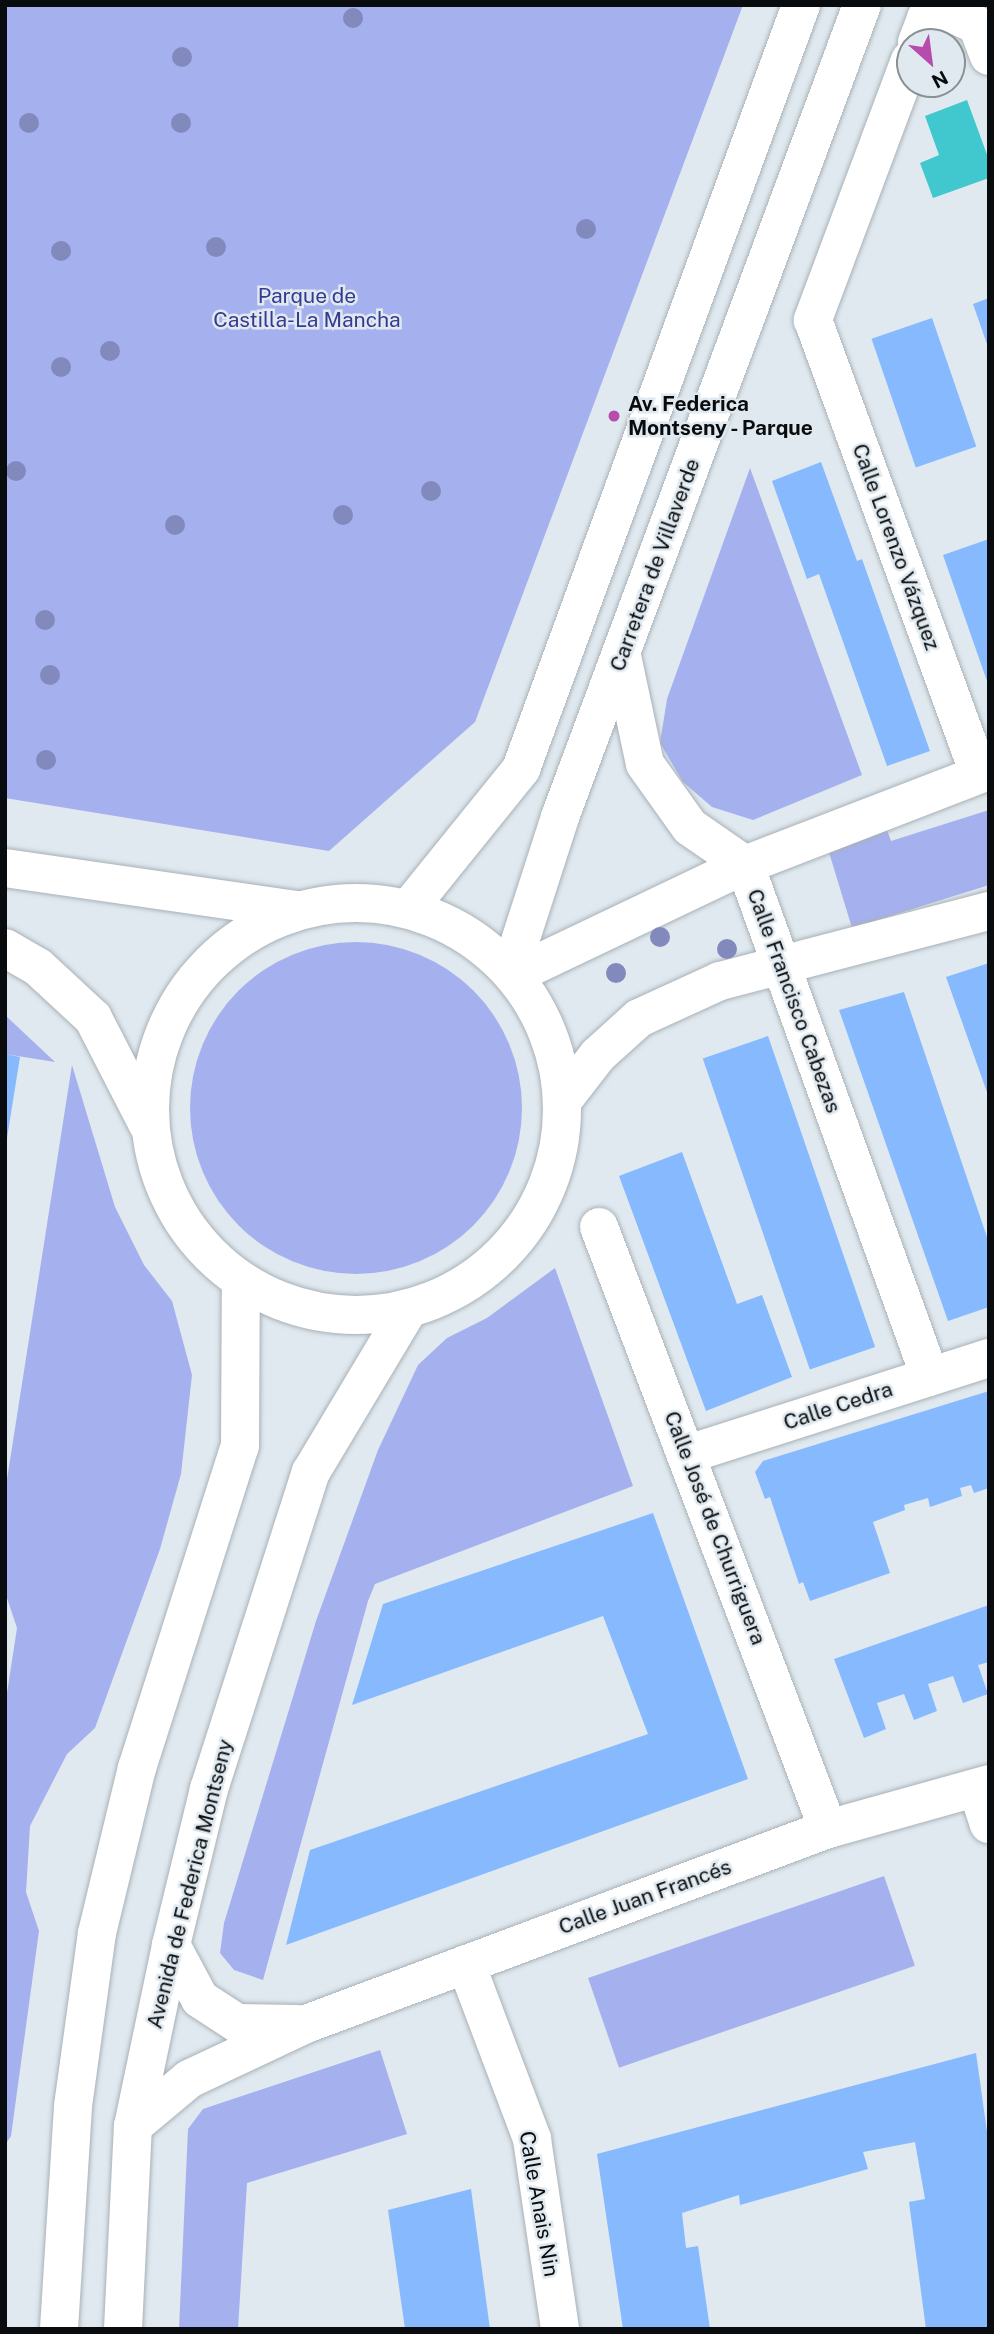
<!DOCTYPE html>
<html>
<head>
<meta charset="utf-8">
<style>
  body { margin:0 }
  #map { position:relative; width:994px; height:2334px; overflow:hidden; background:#e0e9ef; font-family:"Public Sans",sans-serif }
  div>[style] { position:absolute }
  .green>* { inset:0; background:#a5b1ee; transform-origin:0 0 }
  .round { border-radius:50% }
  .water>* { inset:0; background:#41c8cf }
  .building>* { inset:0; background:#86b9fe; transform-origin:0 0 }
  .roads { filter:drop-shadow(0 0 2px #a8b1b7) drop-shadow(0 0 2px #a8b1b7) }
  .street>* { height:38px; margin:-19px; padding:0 19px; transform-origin:19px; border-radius:19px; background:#fff }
  .secondary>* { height:38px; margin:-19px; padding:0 19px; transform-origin:19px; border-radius:19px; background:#fff }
  .secondary>.ring { margin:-19px; padding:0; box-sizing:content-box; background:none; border:38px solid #fff; border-radius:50% }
  .trees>* { width:20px; height:20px; margin:-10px; border-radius:50%; background:#8289bc }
  .dots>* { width:19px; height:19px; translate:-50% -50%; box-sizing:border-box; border:4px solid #e0e9ef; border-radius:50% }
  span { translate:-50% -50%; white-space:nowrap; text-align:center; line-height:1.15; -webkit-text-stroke:5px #e0e9ef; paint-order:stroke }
  .park-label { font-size:21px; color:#353a93 }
  .poi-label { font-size:21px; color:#090c0e; font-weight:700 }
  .left { translate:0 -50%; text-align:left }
  .street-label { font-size:21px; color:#090c0e }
  .frame { position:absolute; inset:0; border:7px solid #090c0e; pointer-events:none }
  .north { position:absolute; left:896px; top:28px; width:70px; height:70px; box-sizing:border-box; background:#e0e9ef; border:2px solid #8a9195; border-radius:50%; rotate:152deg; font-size:19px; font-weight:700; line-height:28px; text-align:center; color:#090c0e }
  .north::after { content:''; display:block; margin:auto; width:24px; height:32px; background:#b74cac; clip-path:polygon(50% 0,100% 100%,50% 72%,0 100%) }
</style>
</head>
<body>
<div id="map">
  <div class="green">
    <i style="clip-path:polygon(5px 5px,743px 5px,475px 722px,329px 851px,5px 798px)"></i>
    <i style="clip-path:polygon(750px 468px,862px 775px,753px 820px,712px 807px,683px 782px,660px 743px,667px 699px)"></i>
    <i style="clip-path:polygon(989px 810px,989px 885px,852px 928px,828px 849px,887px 830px,891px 841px)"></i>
    <i class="round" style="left:190px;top:942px;width:332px;height:332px"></i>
    <i style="clip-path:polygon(5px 1015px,55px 1062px,5px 1054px)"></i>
    <i style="clip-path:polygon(72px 1065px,115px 1207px,144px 1265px,172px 1301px,192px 1375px,181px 1474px,160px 1549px,95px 1728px,67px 1754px,30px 1826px,26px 1892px,39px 1931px,11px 2136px,5px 2145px,5px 1706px,17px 1628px,5px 1592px,5px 1492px)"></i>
    <i style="clip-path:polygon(555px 1268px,633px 1486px,375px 1584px,368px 1601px,263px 1980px,234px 1970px,220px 1953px,224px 1923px,316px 1621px,378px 1450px,418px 1365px,447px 1338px,487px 1318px)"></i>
    <i style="left:884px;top:1876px;width:95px;height:313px;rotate:71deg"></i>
    <i style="clip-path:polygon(380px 2050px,407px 2134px,247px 2183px,238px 2329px,179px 2329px,188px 2129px,203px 2109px)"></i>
  </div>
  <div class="water">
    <i style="clip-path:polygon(967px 100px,989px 160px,989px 178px,933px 198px,920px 163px,939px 155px,925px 116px)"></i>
  </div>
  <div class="building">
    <i style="clip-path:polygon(989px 298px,989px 347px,988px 347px,973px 304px)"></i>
    <i style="left:932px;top:318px;width:136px;height:64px;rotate:71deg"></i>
    <i style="clip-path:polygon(821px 462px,857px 561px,862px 559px,930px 751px,887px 766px,819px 574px,807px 579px,772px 481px)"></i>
    <i style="clip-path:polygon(989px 539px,989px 684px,988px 684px,943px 555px)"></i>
    <i style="clip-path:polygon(989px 963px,989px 1095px,988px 1095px,946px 977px)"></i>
    <i style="clip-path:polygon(904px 992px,989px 1243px,989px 1307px,948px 1321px,839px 1010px)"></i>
    <i style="left:768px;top:1036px;width:329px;height:69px;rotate:71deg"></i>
    <i style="clip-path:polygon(5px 1054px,20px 1057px,7px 1138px,5px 1137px)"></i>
    <i style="clip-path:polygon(682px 1152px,737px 1304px,762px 1295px,792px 1377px,706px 1411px,619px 1176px)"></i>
    <i style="clip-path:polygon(989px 1391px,989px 1488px,974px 1493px,971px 1485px,960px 1488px,962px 1496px,930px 1507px,928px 1498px,904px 1505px,905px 1510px,873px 1522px,890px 1573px,810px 1601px,803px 1582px,799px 1584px,770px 1497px,765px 1499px,755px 1472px,763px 1461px)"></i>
    <i style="clip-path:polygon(653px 1513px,748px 1779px,286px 1945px,310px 1850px,648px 1734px,603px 1616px,352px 1705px,383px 1604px)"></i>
    <i style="clip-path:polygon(989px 1605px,989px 1662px,978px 1665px,988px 1694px,963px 1703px,953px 1676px,928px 1684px,937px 1711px,914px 1720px,904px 1694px,877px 1703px,886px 1729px,864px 1738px,834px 1659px)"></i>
    <i style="clip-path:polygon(976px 2053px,989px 2146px,989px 2329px,926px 2329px,909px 2202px,925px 2199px,915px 2142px,863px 2152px,868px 2169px,740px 2205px,739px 2195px,682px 2213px,686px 2248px,698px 2246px,710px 2329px,623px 2329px,597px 2154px)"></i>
    <i style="clip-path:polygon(471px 2189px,490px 2329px,405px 2329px,388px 2210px)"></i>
  </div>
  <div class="roads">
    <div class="street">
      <i style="left:917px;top:42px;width:26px;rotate:-69deg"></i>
      <i style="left:926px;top:18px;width:25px;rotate:-11deg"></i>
      <i style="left:951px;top:13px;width:29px;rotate:25deg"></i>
      <i style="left:977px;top:25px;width:33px;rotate:69deg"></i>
      <i style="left:910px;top:60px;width:278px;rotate:110.5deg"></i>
      <i style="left:813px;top:320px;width:483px;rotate:69.9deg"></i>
      <i style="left:622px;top:656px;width:110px;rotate:78deg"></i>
      <i style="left:645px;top:764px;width:77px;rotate:54.5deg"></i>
      <i style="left:690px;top:827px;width:67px;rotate:34.6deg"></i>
      <i style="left:745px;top:865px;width:544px;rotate:70.13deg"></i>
      <i style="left:514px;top:975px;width:256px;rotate:-25.5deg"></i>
      <i style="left:745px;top:865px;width:261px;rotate:-21.1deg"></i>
      <i style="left:564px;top:1099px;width:56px;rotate:-52.3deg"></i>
      <i style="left:598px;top:1055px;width:55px;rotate:-42.1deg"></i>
      <i style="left:639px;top:1018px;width:89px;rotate:-24.6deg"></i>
      <i style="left:720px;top:981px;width:278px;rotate:-14.6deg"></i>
      <i style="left:599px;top:1227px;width:644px;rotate:69.17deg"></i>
      <i style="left:688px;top:1454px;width:316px;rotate:-17.7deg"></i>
      <i style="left:977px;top:1788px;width:38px;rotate:72deg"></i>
      <i style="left:171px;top:1945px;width:61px;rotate:61.8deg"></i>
      <i style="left:200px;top:1999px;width:44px;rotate:33deg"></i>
      <i style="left:237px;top:2023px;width:60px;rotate:1deg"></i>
      <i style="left:466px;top:1964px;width:187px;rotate:69.3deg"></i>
      <i style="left:532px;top:2139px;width:192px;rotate:81.6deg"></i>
      <i style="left:133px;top:2126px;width:73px;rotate:-40deg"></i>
      <i style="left:189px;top:2079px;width:129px;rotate:-25.2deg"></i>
      <i style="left:306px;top:2024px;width:557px;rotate:-20.48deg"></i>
      <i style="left:828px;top:1829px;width:167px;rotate:-15.6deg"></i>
    </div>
    <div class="secondary">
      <i style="left:5px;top:868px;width:293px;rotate:8.2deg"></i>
      <i class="ring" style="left:150px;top:903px;width:374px;height:374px"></i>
      <i style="left:409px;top:908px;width:179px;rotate:-51.1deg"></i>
      <i style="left:521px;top:769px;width:814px;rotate:-69.87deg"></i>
      <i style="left:5px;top:948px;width:38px;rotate:30deg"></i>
      <i style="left:38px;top:967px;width:75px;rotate:42.8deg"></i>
      <i style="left:93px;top:1018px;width:120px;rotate:62.8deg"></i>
      <i style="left:511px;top:969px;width:160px;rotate:-72.1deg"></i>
      <i style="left:560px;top:817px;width:866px;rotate:-69.6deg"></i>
      <i style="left:59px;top:2329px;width:223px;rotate:-86.4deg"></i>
      <i style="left:73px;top:2106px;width:175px;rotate:-82.1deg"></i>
      <i style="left:97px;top:1933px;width:170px;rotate:-76.4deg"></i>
      <i style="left:137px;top:1768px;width:338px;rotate:-72.3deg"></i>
      <i style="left:240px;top:1446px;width:164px;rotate:-89.7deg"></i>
      <i style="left:123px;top:2329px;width:203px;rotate:-87.2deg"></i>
      <i style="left:133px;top:2126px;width:185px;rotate:-78.1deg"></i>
      <i style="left:171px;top:1945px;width:161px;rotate:-76.3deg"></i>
      <i style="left:209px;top:1789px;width:333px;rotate:-72.2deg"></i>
      <i style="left:311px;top:1472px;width:189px;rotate:-59.1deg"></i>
    </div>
  </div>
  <div class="trees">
    <i style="left:353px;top:18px"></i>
    <i style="left:182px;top:57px"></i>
    <i style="left:29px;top:123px"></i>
    <i style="left:181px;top:123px"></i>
    <i style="left:586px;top:229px"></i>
    <i style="left:216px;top:247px"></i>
    <i style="left:61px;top:251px"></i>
    <i style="left:110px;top:351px"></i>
    <i style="left:61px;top:367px"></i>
    <i style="left:16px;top:471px"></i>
    <i style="left:431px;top:491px"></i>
    <i style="left:343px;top:515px"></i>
    <i style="left:175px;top:525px"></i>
    <i style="left:45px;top:620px"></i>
    <i style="left:50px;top:675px"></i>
    <i style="left:46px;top:760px"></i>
    <i style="left:660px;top:937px"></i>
    <i style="left:727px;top:949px"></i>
    <i style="left:616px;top:973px"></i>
  </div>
  <div class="dots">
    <i style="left:614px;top:416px;background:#b74cac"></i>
  </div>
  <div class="park-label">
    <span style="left:307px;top:308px">Parque de<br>Castilla-La Mancha</span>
  </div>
  <div class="poi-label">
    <span class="left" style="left:628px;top:416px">Av. Federica<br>Montseny - Parque</span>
  </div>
  <div class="street-label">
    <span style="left:896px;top:547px;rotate:70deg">Calle Lorenzo Vázquez</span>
    <span style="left:655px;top:565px;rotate:-70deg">Carretera de Villaverde</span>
    <span style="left:794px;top:1001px;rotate:70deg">Calle Francisco Cabezas</span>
    <span style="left:838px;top:1406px;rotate:-18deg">Calle Cedra</span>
    <span style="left:715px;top:1528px;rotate:69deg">Calle José de Churriguera</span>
    <span style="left:190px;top:1884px;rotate:-76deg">Avenida de Federica Montseny</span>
    <span style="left:645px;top:1897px;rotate:-20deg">Calle Juan Francés</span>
    <span style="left:539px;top:2204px;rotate:80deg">Calle Anais Nin</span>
  </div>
  <div class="frame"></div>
  <div class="north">N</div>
</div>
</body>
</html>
